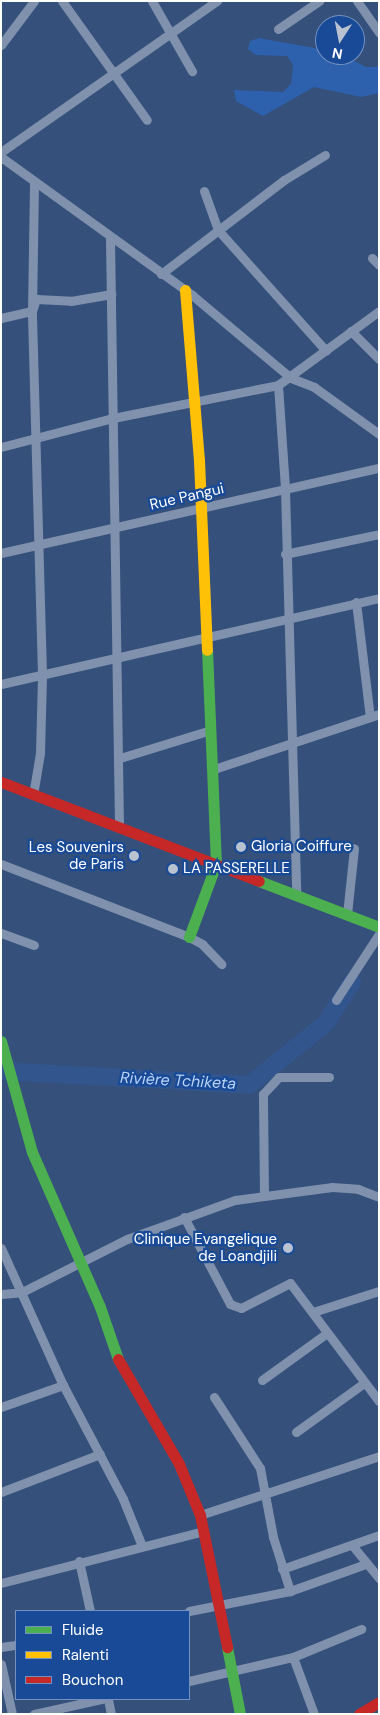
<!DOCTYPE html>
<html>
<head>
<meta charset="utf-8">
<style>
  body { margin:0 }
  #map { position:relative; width:380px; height:1715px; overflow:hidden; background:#35507a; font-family:"DM Sans",sans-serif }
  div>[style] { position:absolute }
  .green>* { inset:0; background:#2d61ae }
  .river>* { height:18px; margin:-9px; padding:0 9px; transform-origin:9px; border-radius:9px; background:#32558d }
  .street>* { height:9px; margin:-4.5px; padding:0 4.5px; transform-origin:4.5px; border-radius:4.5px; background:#7f91ad }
  .fast>* { height:11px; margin:-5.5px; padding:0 5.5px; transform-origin:5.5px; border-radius:5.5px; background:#4caf50 }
  .slow>* { height:11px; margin:-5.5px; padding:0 5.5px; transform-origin:5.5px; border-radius:5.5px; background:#ffc107 }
  .jam>* { height:11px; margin:-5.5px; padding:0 5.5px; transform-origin:5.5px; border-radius:5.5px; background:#c62828 }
  .dots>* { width:14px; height:14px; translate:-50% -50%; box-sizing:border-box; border:2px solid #184a97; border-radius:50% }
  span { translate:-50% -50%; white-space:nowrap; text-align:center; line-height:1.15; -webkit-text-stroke:4.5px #184a97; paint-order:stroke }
  .street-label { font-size:15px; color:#fff }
  .poi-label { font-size:15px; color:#fff }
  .right { translate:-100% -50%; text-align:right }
  .left { translate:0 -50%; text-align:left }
  .water-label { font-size:16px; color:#b8d2f8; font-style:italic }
  .frame { position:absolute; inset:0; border:2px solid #fff; pointer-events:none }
  .legend { position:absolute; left:15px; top:1610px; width:175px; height:90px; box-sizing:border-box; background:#184a97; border:1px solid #7492c1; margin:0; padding:6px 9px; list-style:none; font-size:15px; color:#fff }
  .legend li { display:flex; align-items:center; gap:10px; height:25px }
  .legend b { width:25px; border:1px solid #7492c1 }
  .north { position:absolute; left:315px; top:15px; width:50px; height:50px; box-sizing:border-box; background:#184a97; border:1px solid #7492c1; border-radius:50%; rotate:191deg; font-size:14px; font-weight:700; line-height:20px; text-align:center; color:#fff }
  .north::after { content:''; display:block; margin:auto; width:18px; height:22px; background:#b8c2d0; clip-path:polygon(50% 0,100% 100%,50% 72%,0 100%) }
</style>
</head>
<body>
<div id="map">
  <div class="green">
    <i style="clip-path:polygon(259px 38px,325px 50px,325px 55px,343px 55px,366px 67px,379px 67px,379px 93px,361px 97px,314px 87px,263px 116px,236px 101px,234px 90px,283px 92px,291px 84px,293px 65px,287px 56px,256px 55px,248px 49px,250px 41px)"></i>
  </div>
  <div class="river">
    <i style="left:1px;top:1071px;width:248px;rotate:3.2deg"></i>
    <i style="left:249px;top:1085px;width:99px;rotate:-38.8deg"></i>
    <i style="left:326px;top:1023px;width:48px;rotate:-57deg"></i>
  </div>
  <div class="street">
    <i style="left:62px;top:1px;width:146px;rotate:54.5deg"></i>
    <i style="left:152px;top:1px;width:81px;rotate:60.3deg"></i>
    <i style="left:357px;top:1px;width:39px;rotate:55deg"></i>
    <i style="left:278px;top:29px;width:50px;rotate:-34.3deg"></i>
    <i style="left:1px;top:45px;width:55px;rotate:-53.1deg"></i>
    <i style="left:1px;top:152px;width:264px;rotate:-35deg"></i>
    <i style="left:1px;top:157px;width:236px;rotate:35.8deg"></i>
    <i style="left:192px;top:295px;width:129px;rotate:40deg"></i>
    <i style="left:291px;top:378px;width:25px;rotate:21deg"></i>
    <i style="left:314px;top:387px;width:80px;rotate:35.9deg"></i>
    <i style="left:204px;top:191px;width:41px;rotate:70.3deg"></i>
    <i style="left:218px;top:230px;width:162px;rotate:48.2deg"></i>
    <i style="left:110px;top:239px;width:589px;rotate:89.12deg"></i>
    <i style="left:372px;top:258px;width:10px;rotate:45deg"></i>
    <i style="left:161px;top:274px;width:155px;rotate:-37.4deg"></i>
    <i style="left:284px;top:180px;width:48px;rotate:-31.4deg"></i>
    <i style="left:1px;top:318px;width:32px;rotate:-13deg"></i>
    <i style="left:32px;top:311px;width:13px;rotate:-72deg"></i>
    <i style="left:36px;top:299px;width:35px;rotate:3deg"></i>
    <i style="left:71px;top:301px;width:41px;rotate:-9.9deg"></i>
    <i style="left:351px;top:331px;width:40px;rotate:45deg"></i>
    <i style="left:278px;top:385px;width:104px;rotate:86.1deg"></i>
    <i style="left:285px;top:489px;width:406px;rotate:88.4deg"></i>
    <i style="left:1px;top:447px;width:116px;rotate:-14.5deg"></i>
    <i style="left:113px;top:418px;width:168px;rotate:-11.3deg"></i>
    <i style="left:278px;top:385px;width:125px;rotate:-36.2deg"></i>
    <i style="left:1px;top:553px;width:387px;rotate:-12.7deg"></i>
    <i style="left:285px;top:554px;width:96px;rotate:-12deg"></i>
    <i style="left:356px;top:602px;width:116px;rotate:83.1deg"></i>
    <i style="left:1px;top:684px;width:388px;rotate:-12.8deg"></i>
    <i style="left:120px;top:758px;width:95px;rotate:-17.1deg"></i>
    <i style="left:214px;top:769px;width:174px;rotate:-18.4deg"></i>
    <i style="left:33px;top:795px;width:43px;rotate:-80.5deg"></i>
    <i style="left:40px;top:753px;width:79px;rotate:-88.5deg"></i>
    <i style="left:42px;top:674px;width:363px;rotate:-91.6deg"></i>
    <i style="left:32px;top:311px;width:129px;rotate:-89.1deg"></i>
    <i style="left:1px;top:864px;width:202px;rotate:21.2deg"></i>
    <i style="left:189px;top:937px;width:15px;rotate:28deg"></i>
    <i style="left:202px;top:944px;width:28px;rotate:46deg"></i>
    <i style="left:347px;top:914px;width:66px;rotate:-83.9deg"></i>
    <i style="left:1px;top:933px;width:35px;rotate:20deg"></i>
    <i style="left:336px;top:1000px;width:79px;rotate:-56.9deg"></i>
    <i style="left:264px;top:1195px;width:101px;rotate:-90.6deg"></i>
    <i style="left:263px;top:1094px;width:23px;rotate:-47deg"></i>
    <i style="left:279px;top:1077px;width:50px"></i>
    <i style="left:184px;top:1217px;width:98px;rotate:62.1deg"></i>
    <i style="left:230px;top:1304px;width:12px;rotate:20deg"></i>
    <i style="left:241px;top:1308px;width:55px;rotate:-27deg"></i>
    <i style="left:290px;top:1283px;width:148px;rotate:53deg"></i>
    <i style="left:1px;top:1248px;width:150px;rotate:65.7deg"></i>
    <i style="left:63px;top:1385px;width:129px;rotate:62.2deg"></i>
    <i style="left:123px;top:1499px;width:51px;rotate:68deg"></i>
    <i style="left:1px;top:1294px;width:21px;rotate:-5deg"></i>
    <i style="left:22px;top:1292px;width:118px;rotate:-26.8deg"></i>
    <i style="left:127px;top:1239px;width:115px;rotate:-19.9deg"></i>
    <i style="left:235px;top:1200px;width:98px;rotate:-7.6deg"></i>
    <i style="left:332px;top:1187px;width:26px;rotate:4deg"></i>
    <i style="left:358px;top:1189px;width:22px;rotate:21deg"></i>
    <i style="left:313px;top:1312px;width:69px;rotate:-17.7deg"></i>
    <i style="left:262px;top:1380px;width:80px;rotate:-35.9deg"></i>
    <i style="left:214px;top:1397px;width:85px;rotate:57.1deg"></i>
    <i style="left:260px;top:1468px;width:70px;rotate:79.3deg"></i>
    <i style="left:273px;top:1537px;width:57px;rotate:72.5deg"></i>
    <i style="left:1px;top:1407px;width:66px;rotate:-19.5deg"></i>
    <i style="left:296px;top:1432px;width:84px;rotate:-35.8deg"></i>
    <i style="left:1px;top:1492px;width:106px;rotate:-21deg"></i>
    <i style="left:200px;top:1515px;width:188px;rotate:-18.2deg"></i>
    <i style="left:352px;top:1545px;width:43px;rotate:50.7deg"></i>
    <i style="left:79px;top:1561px;width:51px;rotate:77.6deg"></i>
    <i style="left:282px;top:1569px;width:103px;rotate:-19.3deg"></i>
    <i style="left:1px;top:1583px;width:209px;rotate:-14.4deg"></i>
    <i style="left:189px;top:1611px;width:103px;rotate:-11.2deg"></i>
    <i style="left:290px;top:1591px;width:81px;rotate:-19.6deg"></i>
    <i style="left:1px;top:1647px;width:15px;rotate:-8deg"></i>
    <i style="left:293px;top:1657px;width:61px;rotate:69.8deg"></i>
    <i style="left:1px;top:1664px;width:51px;rotate:77.6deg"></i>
    <i style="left:189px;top:1681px;width:107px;rotate:-13deg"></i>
    <i style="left:293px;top:1657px;width:74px;rotate:-22.4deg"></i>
    <i style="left:108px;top:1699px;width:15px;rotate:79deg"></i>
    <i style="left:34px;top:1714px;width:70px;rotate:-12.4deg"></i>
  </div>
  <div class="fast">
    <i style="left:259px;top:881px;width:129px;rotate:21deg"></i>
    <i style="left:189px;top:937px;width:78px;rotate:-69.7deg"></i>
    <i style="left:216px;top:864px;width:214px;rotate:-92.4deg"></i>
    <i style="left:1px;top:1041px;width:115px;rotate:74.4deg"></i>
    <i style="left:32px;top:1152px;width:169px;rotate:66.3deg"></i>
    <i style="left:100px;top:1307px;width:55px;rotate:70.9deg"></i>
    <i style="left:227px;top:1647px;width:68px;rotate:79deg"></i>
  </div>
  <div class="slow">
    <i style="left:185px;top:290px;width:171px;rotate:85.3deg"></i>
    <i style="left:199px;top:460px;width:190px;rotate:87.6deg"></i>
  </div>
  <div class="jam">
    <i style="left:1px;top:782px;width:276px;rotate:21deg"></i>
    <i style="left:118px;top:1359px;width:121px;rotate:59.8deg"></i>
    <i style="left:179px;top:1464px;width:55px;rotate:67.6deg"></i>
    <i style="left:200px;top:1515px;width:135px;rotate:78.4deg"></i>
    <i style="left:359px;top:1714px;width:23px;rotate:-31deg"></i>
  </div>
  <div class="dots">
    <i style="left:241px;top:847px;background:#b8c2d0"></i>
    <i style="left:134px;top:856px;background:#b8c2d0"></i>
    <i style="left:173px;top:869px;background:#b8c2d0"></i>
    <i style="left:288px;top:1248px;background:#b8c2d0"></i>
  </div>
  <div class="street-label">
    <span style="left:187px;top:497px;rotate:-13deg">Rue Pangui</span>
  </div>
  <div class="poi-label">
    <span class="right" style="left:124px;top:856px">Les Souvenirs<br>de Paris</span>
    <span class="left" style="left:251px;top:847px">Gloria Coiffure</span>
    <span class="left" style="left:183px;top:869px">LA PASSERELLE</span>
    <span class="right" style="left:277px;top:1248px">Clinique Evangelique<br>de Loandjili</span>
  </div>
  <div class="water-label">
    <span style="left:178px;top:1081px;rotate:3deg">Rivière Tchiketa</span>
  </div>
  <div class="frame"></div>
  <ul class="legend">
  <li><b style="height:6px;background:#4caf50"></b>Fluide</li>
  <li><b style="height:6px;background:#ffc107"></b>Ralenti</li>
  <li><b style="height:6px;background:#c62828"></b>Bouchon</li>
  </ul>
  <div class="north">N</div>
</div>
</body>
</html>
